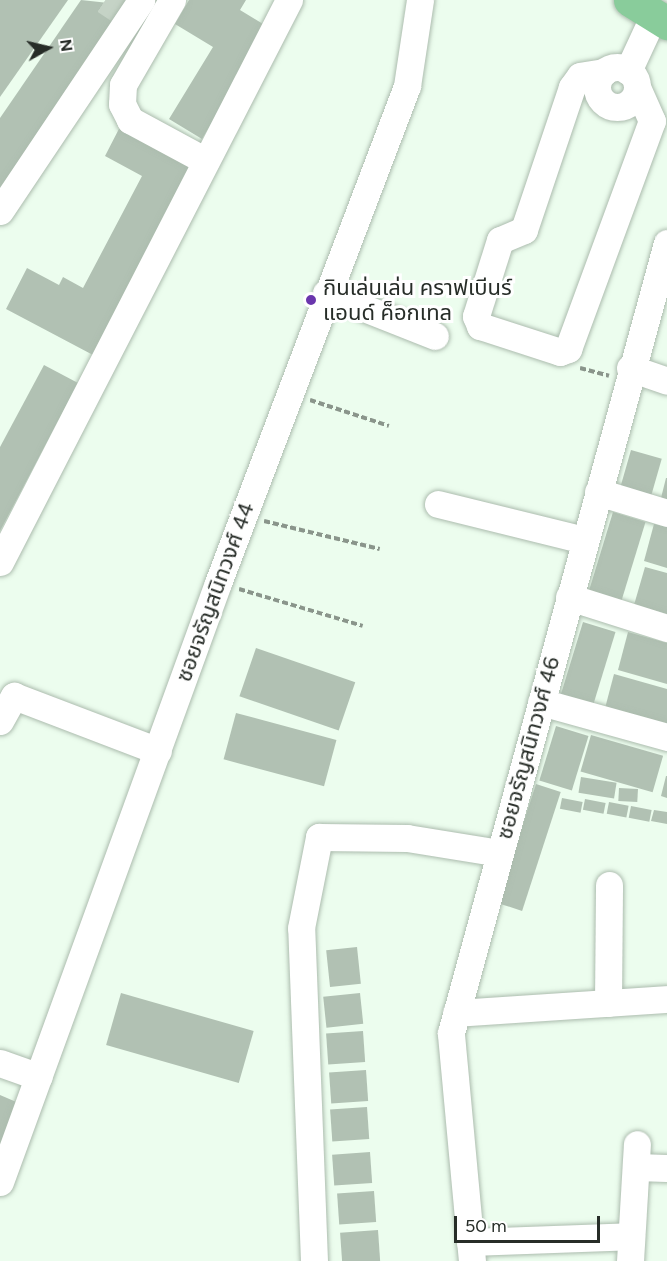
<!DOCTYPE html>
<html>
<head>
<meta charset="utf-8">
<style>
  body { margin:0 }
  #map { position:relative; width:667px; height:1261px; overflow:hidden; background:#ecfdee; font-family:Figtree,"Noto Sans Thai",sans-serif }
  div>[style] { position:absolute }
  .building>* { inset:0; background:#b1c1b3; transform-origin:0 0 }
  .minor-tunnel>* { height:27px; margin-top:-13.5px; transform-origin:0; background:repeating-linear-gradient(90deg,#c5d3c6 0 27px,transparent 0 41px) }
  .path>* { height:4px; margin-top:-2px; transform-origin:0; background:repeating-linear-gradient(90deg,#8a958b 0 6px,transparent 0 9px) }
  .roads { filter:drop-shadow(0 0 2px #acbcae) drop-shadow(0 0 2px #acbcae) }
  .minor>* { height:27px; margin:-13.5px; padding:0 13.5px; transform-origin:13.5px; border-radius:13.5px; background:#fff }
  .minor>.ring { margin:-13.5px; padding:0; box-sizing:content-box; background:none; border:27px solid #fff; border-radius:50% }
  .major>* { height:33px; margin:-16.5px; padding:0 16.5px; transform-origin:16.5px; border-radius:16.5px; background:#89cc9b }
  .dots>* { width:16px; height:16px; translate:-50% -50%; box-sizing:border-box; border:3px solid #fff; border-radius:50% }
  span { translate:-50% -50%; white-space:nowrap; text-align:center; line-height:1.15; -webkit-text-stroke:6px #fff; paint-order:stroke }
  .poi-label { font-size:22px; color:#272d28 }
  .left { translate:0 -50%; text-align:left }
  .street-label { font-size:22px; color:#272d28 }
  .north { position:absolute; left:18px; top:18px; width:60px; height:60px; -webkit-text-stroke:4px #fff; paint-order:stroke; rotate:82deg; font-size:16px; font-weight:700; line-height:24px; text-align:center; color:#272d28 }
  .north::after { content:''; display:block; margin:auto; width:21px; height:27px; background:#272d28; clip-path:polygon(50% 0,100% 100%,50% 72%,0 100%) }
  .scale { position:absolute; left:454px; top:1216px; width:146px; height:27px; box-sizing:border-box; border:3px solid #272d28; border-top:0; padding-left:8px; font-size:18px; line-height:21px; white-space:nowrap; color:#272d28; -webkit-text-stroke:4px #fff; paint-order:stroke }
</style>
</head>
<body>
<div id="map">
  <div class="building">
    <i style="clip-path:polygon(0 0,68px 0,0 97px)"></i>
    <i style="clip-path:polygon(81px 0,127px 5px,0 188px,0 118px)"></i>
    <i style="clip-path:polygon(189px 0,246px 0,240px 10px,268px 27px,202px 139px,169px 119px,213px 47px,175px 24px)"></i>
    <i style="clip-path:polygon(122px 123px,194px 161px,93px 355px,6px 309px,27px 268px,59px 285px,63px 277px,83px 288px,142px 176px,105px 156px)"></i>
    <i style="clip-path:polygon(44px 365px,78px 383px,0 531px,0 447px)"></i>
    <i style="left:631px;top:450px;width:32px;height:46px;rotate:16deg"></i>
    <i style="clip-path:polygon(666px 478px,667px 478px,667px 500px,661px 498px)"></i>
    <i style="left:613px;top:512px;width:34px;height:87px;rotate:17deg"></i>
    <i style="clip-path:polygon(654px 524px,667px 527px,667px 568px,644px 561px)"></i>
    <i style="clip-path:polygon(645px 567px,667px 573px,667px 614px,634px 605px)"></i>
    <i style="left:583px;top:622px;width:34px;height:78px;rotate:17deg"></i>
    <i style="clip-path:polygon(628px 632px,667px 643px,667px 684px,618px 670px)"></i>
    <i style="left:256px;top:648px;width:105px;height:51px;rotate:19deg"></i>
    <i style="clip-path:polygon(614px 674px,667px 689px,667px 729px,604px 712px)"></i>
    <i style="left:236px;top:713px;width:104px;height:48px;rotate:15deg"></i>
    <i style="left:556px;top:726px;width:34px;height:57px;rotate:17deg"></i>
    <i style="left:591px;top:735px;width:75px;height:38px;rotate:16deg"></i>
    <i style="clip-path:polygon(666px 776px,667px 776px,667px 798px,661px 796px)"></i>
    <i style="left:581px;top:777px;width:36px;height:16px;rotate:9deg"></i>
    <i style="left:536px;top:784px;width:26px;height:125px;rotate:18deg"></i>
    <i style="left:619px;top:788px;width:19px;height:13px;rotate:3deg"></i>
    <i style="left:562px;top:798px;width:21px;height:11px;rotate:11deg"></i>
    <i style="left:585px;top:799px;width:21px;height:11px;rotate:11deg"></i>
    <i style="left:609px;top:802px;width:20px;height:12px;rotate:11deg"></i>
    <i style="left:631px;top:806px;width:21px;height:12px;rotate:11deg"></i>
    <i style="clip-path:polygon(654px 810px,667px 812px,667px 824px,651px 821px)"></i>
    <i style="left:357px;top:947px;width:37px;height:31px;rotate:84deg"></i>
    <i style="left:121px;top:993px;width:138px;height:54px;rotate:16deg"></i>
    <i style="left:360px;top:993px;width:31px;height:37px;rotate:84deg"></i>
    <i style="left:363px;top:1031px;width:31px;height:37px;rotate:86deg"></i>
    <i style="left:366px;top:1070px;width:31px;height:37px;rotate:86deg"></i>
    <i style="clip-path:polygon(0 1095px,21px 1104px,0 1155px)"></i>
    <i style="left:367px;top:1107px;width:32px;height:37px;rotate:86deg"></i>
    <i style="left:370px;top:1152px;width:31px;height:38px;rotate:86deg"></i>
    <i style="left:374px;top:1191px;width:31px;height:37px;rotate:86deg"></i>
    <i style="left:378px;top:1230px;width:31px;height:38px;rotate:86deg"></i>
  </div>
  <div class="minor-tunnel">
    <i style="left:105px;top:0;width:30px;rotate:34deg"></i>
  </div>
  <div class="path">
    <i style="left:580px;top:368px;width:30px;rotate:15deg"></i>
    <i style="left:310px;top:400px;width:83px;rotate:18.2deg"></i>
    <i style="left:264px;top:521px;width:119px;rotate:13.6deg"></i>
    <i style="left:239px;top:589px;width:129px;rotate:16.6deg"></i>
  </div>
  <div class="roads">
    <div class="minor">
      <i style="left:172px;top:0;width:98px;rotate:120deg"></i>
      <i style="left:123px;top:85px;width:19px;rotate:93deg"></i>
      <i style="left:122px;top:104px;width:18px;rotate:63deg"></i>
      <i style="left:130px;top:120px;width:86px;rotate:28.3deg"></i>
      <i class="ring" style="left:597px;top:67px;width:13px;height:13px"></i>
      <i style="left:628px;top:71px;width:62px;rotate:-65.1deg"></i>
      <i style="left:604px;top:72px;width:24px;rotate:171deg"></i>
      <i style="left:580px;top:76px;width:14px;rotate:126deg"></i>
      <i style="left:572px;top:87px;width:151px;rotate:108.6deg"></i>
      <i style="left:524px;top:230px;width:26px;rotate:157deg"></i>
      <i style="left:500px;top:240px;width:80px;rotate:107.5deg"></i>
      <i style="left:476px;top:316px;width:11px;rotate:68deg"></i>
      <i style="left:480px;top:326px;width:84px;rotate:18deg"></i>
      <i style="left:560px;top:352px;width:9px;rotate:-21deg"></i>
      <i style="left:568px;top:349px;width:243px;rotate:-69.8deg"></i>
      <i style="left:652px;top:121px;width:36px;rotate:-114deg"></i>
      <i style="left:0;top:211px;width:254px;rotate:-56.2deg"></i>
      <i style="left:326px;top:293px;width:117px;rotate:21.5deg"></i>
      <i style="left:630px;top:368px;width:39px;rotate:19deg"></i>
      <i style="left:598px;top:492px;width:72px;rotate:16.9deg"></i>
      <i style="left:438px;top:504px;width:151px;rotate:13.8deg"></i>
      <i style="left:0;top:562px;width:632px;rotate:-62.79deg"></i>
      <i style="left:569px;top:597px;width:103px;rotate:17.6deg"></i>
      <i style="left:541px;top:702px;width:131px;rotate:15.5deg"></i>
      <i style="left:0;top:721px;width:29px;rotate:-61deg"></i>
      <i style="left:14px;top:696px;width:154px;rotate:20.9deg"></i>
      <i style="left:608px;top:1003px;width:118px;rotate:-89.5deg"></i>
      <i style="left:456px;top:1013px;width:211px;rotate:-3.8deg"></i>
      <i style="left:0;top:1063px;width:41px;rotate:19.7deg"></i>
      <i style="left:636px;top:1167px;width:31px;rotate:2deg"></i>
      <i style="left:0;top:1182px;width:637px;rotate:-70deg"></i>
      <i style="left:218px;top:583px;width:532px;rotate:-69.18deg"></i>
      <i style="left:407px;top:86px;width:87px;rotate:-81.4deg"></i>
      <i style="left:470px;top:1242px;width:160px;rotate:-2.1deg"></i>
      <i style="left:314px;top:1261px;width:333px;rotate:-92.2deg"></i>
      <i style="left:301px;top:928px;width:93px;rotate:-78.8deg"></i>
      <i style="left:319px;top:837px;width:88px;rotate:0.7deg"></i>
      <i style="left:407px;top:838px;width:94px;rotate:9.2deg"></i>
      <i style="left:472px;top:1261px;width:229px;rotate:-95.3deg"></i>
      <i style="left:451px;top:1033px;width:819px;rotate:-74.71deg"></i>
      <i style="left:630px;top:1261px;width:117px;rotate:-86.6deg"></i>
    </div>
    <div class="major">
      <i style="left:630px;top:0;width:44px;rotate:31.9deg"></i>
    </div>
  </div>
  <div class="dots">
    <i style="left:311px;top:300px;background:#6a36ad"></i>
  </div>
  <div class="poi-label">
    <span class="left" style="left:323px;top:300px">กินเล่นเล่น คราฟเบีนร์<br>แอนด์ ค็อกเทล</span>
  </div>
  <div class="street-label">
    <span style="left:215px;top:592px;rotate:-70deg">ซอยจรัญสนิทวงศ์ 44</span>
    <span style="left:528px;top:748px;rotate:-75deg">ซอยจรัญสนิทวงศ์ 46</span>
  </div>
  <div class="north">N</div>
  <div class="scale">50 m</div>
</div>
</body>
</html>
